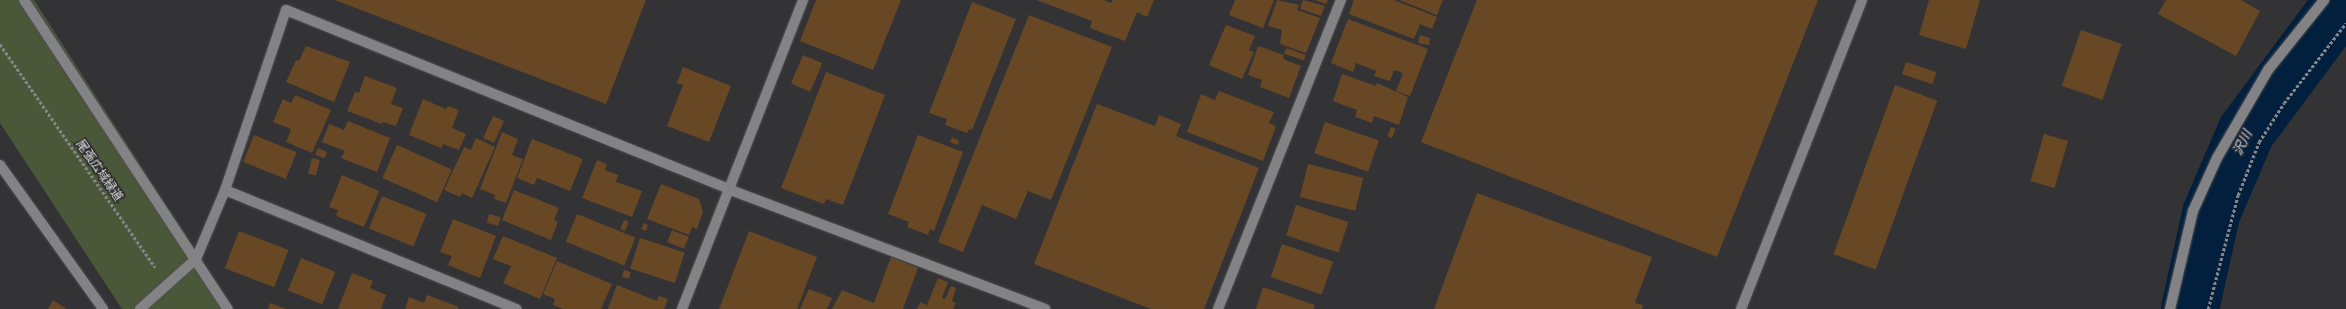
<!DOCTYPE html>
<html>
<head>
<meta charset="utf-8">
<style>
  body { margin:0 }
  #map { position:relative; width:2346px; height:309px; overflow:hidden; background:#333336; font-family:"Public Sans","Noto Sans JP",sans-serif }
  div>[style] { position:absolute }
  .green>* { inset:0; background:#4b5739 }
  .river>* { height:58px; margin:-29px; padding:0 29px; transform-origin:29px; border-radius:29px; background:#02203d }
  .building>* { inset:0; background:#674724; transform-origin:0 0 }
  .path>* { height:2.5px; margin-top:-1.25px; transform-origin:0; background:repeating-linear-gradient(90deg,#868688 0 3px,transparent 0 5px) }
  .roads { filter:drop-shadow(0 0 1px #4f4f52) drop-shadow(0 0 1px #4f4f52) }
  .minor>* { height:10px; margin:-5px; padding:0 5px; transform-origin:5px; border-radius:5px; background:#838386 }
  span { translate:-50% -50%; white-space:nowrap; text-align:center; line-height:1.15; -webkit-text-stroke:3px #29292c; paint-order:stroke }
  .street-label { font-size:12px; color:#e3e3e5 }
  .water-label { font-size:13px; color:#b9d7fa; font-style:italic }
</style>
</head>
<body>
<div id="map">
  <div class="green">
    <i style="clip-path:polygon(0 0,34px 0,233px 309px,122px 309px,0 123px)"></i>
  </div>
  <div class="river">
    <i style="left:2190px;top:309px;width:97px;rotate:-77.5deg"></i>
    <i style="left:2211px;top:214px;width:89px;rotate:-66.9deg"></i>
    <i style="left:2246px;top:132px;width:164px;rotate:-53.4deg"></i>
  </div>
  <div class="building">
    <i style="clip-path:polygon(335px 0,646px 0,606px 104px)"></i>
    <i style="clip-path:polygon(816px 0,901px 0,873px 70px,800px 41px)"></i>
    <i style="clip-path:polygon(1037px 0,1104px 0,1111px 3px,1113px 0,1154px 0,1147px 17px,1137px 12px,1125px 41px,1090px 28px,1092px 21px)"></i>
    <i style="clip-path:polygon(1235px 0,1274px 0,1263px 28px,1229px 15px)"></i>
    <i style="clip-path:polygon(1277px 0,1299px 5px,1297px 10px,1320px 18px,1306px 53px,1280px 44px,1282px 30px,1268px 26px)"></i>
    <i style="clip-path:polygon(1303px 0,1325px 6px,1321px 16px,1300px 9px)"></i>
    <i style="clip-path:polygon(1315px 0,1328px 0,1326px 4px)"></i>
    <i style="clip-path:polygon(1354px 0,1394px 0,1437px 17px,1432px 29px,1420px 24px,1414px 39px,1349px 14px)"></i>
    <i style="clip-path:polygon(1399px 0,1443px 0,1437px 15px)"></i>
    <i style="clip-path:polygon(1477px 0,1818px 0,1717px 257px,1421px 142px)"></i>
    <i style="clip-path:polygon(1929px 0,1980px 0,1966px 49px,1919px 35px)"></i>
    <i style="clip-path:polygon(2166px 0,2241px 0,2260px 11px,2236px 56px,2158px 14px)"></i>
    <i style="clip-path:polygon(972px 2px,1016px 19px,972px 130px,969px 129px,967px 133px,945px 125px,947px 119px,929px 113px)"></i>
    <i style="clip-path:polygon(1029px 15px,1112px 47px,1051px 200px,1028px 191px,1016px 219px,982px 205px,963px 252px,938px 242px)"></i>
    <i style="clip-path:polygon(1348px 19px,1428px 49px,1410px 96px,1396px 91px,1403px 73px,1394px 70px,1390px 81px,1374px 76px,1376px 71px,1356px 63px,1353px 72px,1331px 63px)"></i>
    <i style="clip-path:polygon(1226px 25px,1255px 36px,1249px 50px,1254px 52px,1242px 79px,1209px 65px)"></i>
    <i style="left:2081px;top:30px;width:43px;height:59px;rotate:19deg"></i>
    <i style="clip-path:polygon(1420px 35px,1430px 38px,1429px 45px,1418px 43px)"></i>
    <i style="clip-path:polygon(306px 46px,350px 62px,334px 102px,286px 82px,296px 60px,299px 61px)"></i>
    <i style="clip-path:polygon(1258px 46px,1284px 55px,1283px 59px,1301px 66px,1289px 98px,1260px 87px,1262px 80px,1248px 75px)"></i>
    <i style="left:1286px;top:48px;width:21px;height:6px;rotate:19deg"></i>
    <i style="left:803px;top:55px;width:21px;height:31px;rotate:23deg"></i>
    <i style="left:1906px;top:62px;width:32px;height:13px;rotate:18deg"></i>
    <i style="clip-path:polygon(683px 67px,731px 86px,709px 142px,667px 126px,683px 85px,677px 83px)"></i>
    <i style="clip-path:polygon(826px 72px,885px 95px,843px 205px,826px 199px,824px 204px,781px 188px)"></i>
    <i style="clip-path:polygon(1342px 74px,1376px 86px,1377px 83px,1408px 97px,1399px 125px,1374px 116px,1372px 123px,1355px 117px,1357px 110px,1333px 101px)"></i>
    <i style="clip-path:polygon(365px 76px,397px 88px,391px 104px,403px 108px,396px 126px,383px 122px,382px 124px,347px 111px,355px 92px,359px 93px)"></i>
    <i style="left:1895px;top:85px;width:45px;height:180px;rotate:20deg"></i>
    <i style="clip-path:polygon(1219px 91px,1274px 112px,1269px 123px,1276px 126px,1263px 161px,1187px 132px,1201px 94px,1215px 100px)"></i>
    <i style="clip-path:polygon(295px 95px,331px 110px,312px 153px,286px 142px,291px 129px,273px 122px,283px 99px,291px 103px)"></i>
    <i style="clip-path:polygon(423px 99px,446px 109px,448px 106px,459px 110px,452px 128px,466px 134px,459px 150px,443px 144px,441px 148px,409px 135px)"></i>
    <i style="clip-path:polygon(1097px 104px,1155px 126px,1159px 115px,1181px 124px,1176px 136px,1259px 168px,1204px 309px,1151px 309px,1034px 264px)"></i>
    <i style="left:493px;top:116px;width:12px;height:24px;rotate:24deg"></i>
    <i style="clip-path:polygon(348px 121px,390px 138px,377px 172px,341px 158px,345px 151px,322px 142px,329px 124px,344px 130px)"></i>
    <i style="left:1325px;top:122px;width:57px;height:33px;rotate:19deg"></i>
    <i style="left:1391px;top:127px;width:5px;height:10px;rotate:22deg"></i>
    <i style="clip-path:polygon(502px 132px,518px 139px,512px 155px,523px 159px,506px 203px,494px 199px,495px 195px,480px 189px)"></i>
    <i style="left:2044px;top:134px;width:25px;height:49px;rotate:16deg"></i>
    <i style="left:254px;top:135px;width:46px;height:29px;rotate:22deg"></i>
    <i style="clip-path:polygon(918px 135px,963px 152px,934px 231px,930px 229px,928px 235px,907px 227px,909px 222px,888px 214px)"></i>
    <i style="clip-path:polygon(952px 137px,959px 141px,958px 145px,950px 142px)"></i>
    <i style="clip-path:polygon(476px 138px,495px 147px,472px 198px,462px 193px,460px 197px,444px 190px,464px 147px,471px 150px)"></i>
    <i style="clip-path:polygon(532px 139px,583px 159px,570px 191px,537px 178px,534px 185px,517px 178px)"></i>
    <i style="left:397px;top:145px;width:60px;height:36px;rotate:24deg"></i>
    <i style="left:318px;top:148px;width:10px;height:7px;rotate:24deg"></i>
    <i style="left:312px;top:158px;width:8px;height:16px;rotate:14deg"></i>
    <i style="clip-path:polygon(597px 160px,607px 164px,605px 170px,618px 175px,616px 182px,642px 191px,632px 217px,582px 198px)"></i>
    <i style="left:1308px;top:164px;width:57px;height:34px;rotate:14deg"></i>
    <i style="clip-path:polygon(342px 175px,379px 191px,364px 227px,336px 216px,338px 210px,329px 207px)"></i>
    <i style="clip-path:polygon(661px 184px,699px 199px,703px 212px,697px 229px,692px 227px,689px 235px,647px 219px)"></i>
    <i style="clip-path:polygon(514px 190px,559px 208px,554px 220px,558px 222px,551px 240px,502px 220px)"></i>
    <i style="clip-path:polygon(1477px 193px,1652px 257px,1635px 303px,1643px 305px,1642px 309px,1434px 309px)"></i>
    <i style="left:382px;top:196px;width:48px;height:35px;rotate:22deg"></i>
    <i style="left:1296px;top:205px;width:55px;height:32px;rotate:18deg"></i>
    <i style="left:489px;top:214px;width:12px;height:9px;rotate:14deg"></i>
    <i style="left:577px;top:214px;width:63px;height:30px;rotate:22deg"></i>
    <i style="clip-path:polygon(453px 219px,496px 236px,480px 278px,448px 265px,452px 256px,440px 252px)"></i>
    <i style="left:624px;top:220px;width:5px;height:10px;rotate:22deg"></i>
    <i style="clip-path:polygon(644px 223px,648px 225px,646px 231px,641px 229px)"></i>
    <i style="left:672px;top:230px;width:18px;height:13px;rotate:22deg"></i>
    <i style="left:239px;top:231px;width:53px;height:40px;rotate:21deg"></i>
    <i style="clip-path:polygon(749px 231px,817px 257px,797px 309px,719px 309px)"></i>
    <i style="clip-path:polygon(503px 236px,557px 258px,540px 299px,503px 283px,511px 266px,493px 259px)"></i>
    <i style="left:640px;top:238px;width:47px;height:32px;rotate:18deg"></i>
    <i style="left:1282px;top:244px;width:54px;height:35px;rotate:19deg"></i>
    <i style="clip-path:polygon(891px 257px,918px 268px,903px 309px,832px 309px,842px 290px,874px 303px)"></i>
    <i style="left:301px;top:258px;width:37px;height:35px;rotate:22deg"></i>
    <i style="clip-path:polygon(557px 261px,612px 284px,601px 309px,563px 309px,553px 305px,555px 299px,543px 294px)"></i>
    <i style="left:624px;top:270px;width:7px;height:7px;rotate:16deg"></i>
    <i style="clip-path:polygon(352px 273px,373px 281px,370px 288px,386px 295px,381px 309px,338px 309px)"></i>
    <i style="clip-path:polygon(938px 278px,948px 282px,942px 298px,945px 299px,951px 286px,956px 288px,952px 301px,956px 303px,953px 309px,917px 309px,920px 302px,927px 305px)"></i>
    <i style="clip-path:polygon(617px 285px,657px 301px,659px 296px,668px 299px,664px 309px,608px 309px)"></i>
    <i style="clip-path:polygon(1263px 287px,1315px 305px,1314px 309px,1256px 309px)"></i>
    <i style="clip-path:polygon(809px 289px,832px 298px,827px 309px,800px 309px)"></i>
    <i style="clip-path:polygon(427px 295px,459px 307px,458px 309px,405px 309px,409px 297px,424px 303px)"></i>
    <i style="clip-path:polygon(53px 300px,67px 309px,48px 309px)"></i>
    <i style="clip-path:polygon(270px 303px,286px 309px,268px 309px)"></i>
  </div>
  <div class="path">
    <i style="left:0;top:44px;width:272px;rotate:55.2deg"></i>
    <i style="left:2208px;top:309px;width:118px;rotate:-75.3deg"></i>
    <i style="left:2238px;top:195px;width:57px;rotate:-68.4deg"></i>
    <i style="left:2259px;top:142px;width:46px;rotate:-57.3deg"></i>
    <i style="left:2284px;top:103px;width:101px;rotate:-52.2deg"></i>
  </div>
  <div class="roads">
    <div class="minor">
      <i style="left:24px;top:0;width:370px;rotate:56.6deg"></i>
      <i style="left:0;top:165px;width:177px;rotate:54.4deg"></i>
      <i style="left:225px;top:190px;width:315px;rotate:22.2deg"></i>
      <i style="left:140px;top:309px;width:75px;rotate:-41.8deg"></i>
      <i style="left:196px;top:259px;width:75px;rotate:-67.2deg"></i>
      <i style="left:225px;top:190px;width:190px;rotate:-71.3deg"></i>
      <i style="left:286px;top:10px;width:477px;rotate:22deg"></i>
      <i style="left:728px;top:189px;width:339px;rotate:20.7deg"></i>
      <i style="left:682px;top:309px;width:332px;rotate:-68.6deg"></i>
      <i style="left:1218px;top:309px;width:333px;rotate:-68.3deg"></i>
      <i style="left:1741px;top:309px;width:332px;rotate:-68.6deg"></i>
      <i style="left:2170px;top:309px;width:101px;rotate:-76.8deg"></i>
      <i style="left:2193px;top:211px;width:58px;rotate:-65.6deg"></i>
      <i style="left:2217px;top:158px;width:102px;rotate:-59.9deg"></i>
      <i style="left:2268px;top:70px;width:90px;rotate:-51.3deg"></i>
    </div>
  </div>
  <div class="street-label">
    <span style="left:99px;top:171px;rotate:55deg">尾張広域緑道</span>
  </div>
  <div class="water-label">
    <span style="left:2243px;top:143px;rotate:-64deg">沢川</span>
  </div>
</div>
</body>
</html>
